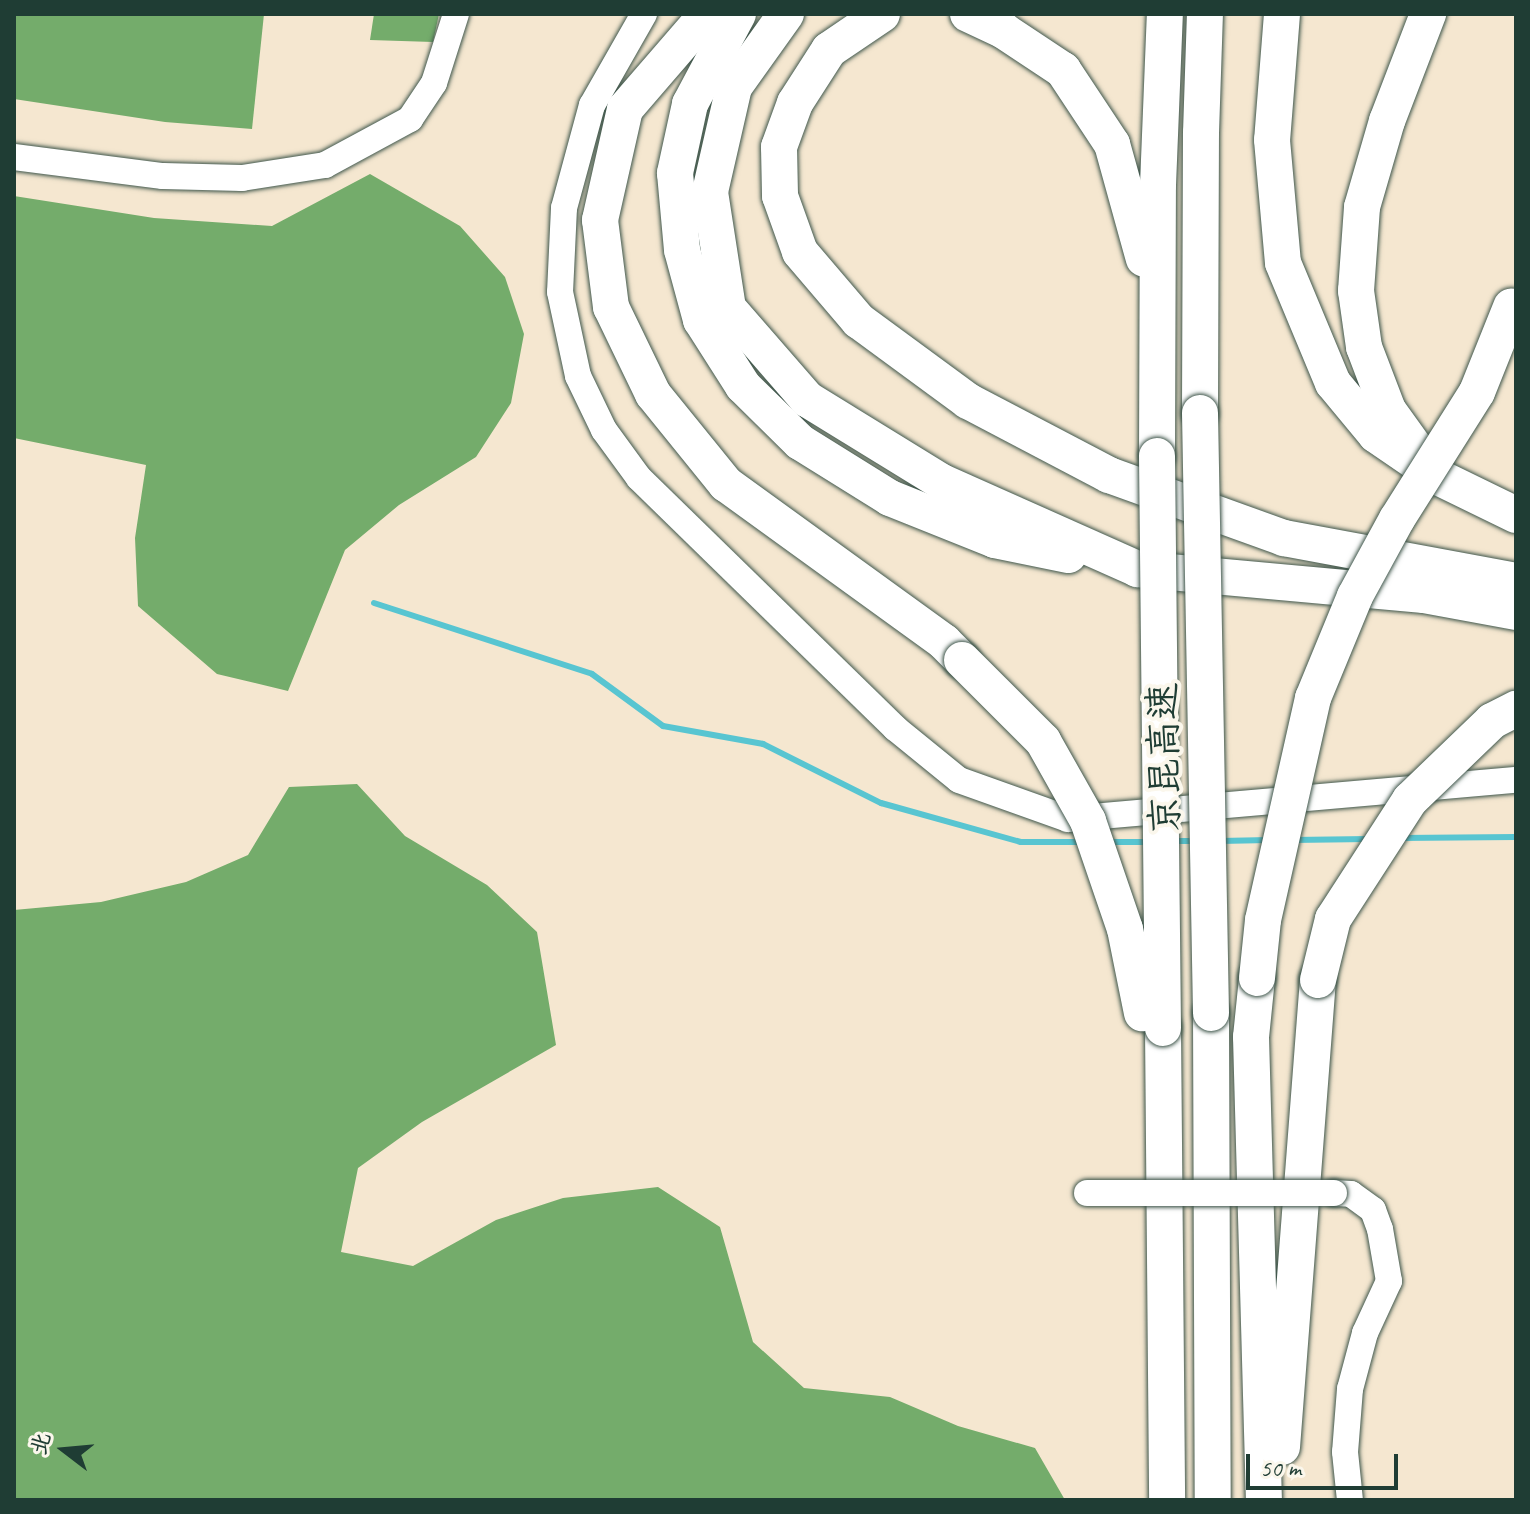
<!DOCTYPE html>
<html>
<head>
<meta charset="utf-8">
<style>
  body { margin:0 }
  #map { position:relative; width:1530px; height:1514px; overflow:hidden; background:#f5e7d0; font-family:Caveat,"LXGW WenKai TC",sans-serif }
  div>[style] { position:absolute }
  .forest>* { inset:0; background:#74ac6b }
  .stream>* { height:6px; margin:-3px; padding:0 3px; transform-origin:3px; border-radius:3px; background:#58c5d1 }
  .roads { filter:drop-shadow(0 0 2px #3f564b) drop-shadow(0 0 2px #3f564b) }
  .minor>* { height:26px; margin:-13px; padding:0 13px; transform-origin:13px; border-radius:13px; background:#fff }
  .highway>* { height:36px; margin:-18px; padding:0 18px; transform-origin:18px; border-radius:18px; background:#fff }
  .bridges { filter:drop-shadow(0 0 2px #3f564b) drop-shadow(0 0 2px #3f564b) }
  .minor-bridge>* { height:26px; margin:-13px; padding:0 13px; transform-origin:13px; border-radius:13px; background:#fff }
  .highway-bridge>* { height:36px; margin:-18px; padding:0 18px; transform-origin:18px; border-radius:18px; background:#fff }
  span { translate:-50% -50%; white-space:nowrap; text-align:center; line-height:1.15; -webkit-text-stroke:8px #fbf7ec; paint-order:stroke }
  .street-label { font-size:38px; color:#1f3d34 }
  .frame { position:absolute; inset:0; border:16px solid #1f3d34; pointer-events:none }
  .north { position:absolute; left:24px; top:1410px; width:80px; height:80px; -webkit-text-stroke:6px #fbf7ec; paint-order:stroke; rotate:286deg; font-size:22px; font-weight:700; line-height:32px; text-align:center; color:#1f3d34 }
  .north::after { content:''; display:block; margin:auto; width:28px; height:36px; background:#1f3d34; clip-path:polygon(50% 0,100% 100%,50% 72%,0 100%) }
  .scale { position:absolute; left:1246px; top:1454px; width:152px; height:36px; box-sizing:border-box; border:4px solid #1f3d34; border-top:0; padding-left:10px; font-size:24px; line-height:28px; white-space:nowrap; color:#1f3d34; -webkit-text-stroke:6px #fbf7ec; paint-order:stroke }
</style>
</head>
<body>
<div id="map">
  <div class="forest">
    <i style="clip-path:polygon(14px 14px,264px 14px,252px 129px,165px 122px,14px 99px)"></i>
    <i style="clip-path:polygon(374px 14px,439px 14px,433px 42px,370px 40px)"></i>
    <i style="clip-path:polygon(370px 174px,460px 226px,505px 277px,524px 334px,511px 403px,476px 457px,399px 505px,345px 550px,288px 691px,217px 674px,138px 606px,135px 538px,146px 465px,14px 438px,14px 196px,154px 218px,272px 226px)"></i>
    <i style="clip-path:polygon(357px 784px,405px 836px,487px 885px,537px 932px,556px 1045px,422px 1122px,358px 1168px,341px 1252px,413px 1266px,496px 1220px,563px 1198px,658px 1187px,720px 1227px,753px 1342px,804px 1388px,890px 1397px,958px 1426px,1035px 1448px,1065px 1500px,14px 1500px,14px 910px,101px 902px,186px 882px,248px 855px,289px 787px)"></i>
  </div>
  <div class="stream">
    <i style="left:374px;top:603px;width:229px;rotate:18deg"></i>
    <i style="left:592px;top:674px;width:88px;rotate:36.2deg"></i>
    <i style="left:663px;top:726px;width:102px;rotate:10.2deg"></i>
    <i style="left:763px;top:744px;width:132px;rotate:26.6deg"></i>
    <i style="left:881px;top:803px;width:145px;rotate:15.6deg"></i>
    <i style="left:1021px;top:842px;width:60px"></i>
    <i style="left:1400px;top:838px;width:116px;rotate:-0.5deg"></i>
    <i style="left:1292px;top:840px;width:77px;rotate:-0.7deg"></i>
    <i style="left:1172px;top:841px;width:25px"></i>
    <i style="left:1220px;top:841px;width:49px;rotate:-1.2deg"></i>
    <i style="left:1108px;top:842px;width:41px"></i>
  </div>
  <div class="roads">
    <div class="minor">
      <i style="left:644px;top:14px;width:105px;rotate:119.7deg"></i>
      <i style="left:592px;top:105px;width:107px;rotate:105.2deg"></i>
      <i style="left:564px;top:208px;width:84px;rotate:92.7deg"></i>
      <i style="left:560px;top:292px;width:86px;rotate:77.9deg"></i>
      <i style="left:578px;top:376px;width:60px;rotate:64.3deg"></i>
      <i style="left:604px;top:430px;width:59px;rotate:53.9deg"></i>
      <i style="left:639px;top:478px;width:358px;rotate:44.3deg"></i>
      <i style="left:895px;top:728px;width:82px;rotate:39.1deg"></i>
      <i style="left:959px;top:780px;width:116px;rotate:19.7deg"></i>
      <i style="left:1068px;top:819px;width:450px;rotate:-5deg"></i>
      <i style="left:14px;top:157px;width:150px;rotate:7.3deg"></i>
      <i style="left:163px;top:176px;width:79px;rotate:1.5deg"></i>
      <i style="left:242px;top:178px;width:84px;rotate:-8.9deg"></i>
      <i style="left:325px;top:165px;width:97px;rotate:-28.4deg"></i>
      <i style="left:410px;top:119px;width:43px;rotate:-56.3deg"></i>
      <i style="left:434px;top:83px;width:72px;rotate:-72.3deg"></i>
      <i style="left:1334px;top:1193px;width:17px;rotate:3deg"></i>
      <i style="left:1351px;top:1194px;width:27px;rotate:36deg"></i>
      <i style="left:1373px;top:1210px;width:20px;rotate:70deg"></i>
      <i style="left:1380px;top:1229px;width:53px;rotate:80.2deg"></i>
      <i style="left:1389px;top:1281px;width:57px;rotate:114.8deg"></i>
      <i style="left:1365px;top:1333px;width:58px;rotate:105deg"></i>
      <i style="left:1350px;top:1389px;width:63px;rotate:94.5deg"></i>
      <i style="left:1345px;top:1452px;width:48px;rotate:84.1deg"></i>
    </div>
    <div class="highway">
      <i style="left:707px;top:14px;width:125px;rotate:130.8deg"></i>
      <i style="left:625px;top:109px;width:114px;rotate:102.7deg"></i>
      <i style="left:600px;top:220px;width:88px;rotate:82.8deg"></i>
      <i style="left:611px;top:307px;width:97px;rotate:64.2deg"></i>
      <i style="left:653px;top:394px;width:116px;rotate:51deg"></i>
      <i style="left:726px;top:484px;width:269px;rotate:35.9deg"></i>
      <i style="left:944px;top:642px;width:25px;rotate:45deg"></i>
      <i style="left:738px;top:14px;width:102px;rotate:118.1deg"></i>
      <i style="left:690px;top:104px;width:71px;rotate:102.3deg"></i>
      <i style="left:675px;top:173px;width:77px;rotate:84.8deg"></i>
      <i style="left:682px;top:250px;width:73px;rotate:74.8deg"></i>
      <i style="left:701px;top:320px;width:78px;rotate:57.5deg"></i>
      <i style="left:743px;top:386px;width:80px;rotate:44.5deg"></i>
      <i style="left:800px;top:442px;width:106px;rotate:31.9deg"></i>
      <i style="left:890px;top:498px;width:113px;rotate:21.8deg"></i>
      <i style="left:995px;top:540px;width:75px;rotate:11.6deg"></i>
      <i style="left:786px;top:14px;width:90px;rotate:125.5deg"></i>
      <i style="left:734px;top:87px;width:108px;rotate:102.9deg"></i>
      <i style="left:710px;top:192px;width:117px;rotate:81.2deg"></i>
      <i style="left:728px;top:308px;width:121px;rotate:49deg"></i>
      <i style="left:807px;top:399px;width:158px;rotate:31.6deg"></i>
      <i style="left:942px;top:482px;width:214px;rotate:24deg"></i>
      <i style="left:1137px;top:569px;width:288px;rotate:5.2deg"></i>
      <i style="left:1424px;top:595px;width:94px;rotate:10.5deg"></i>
      <i style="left:882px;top:14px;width:64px;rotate:145.8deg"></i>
      <i style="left:829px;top:50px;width:63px;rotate:122.7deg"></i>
      <i style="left:795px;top:103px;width:47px;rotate:110deg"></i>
      <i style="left:779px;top:147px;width:49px;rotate:88.8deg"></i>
      <i style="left:780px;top:196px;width:59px;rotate:70.3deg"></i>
      <i style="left:800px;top:252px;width:91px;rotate:49.5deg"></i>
      <i style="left:859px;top:321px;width:135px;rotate:36.3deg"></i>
      <i style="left:968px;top:401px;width:159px;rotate:27.7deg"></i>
      <i style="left:1109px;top:475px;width:186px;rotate:19.8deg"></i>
      <i style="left:1284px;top:538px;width:236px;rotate:10.5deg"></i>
      <i style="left:968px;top:14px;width:40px;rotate:25deg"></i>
      <i style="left:1004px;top:31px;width:71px;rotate:33.5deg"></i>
      <i style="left:1063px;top:70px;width:89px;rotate:56.5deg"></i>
      <i style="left:1112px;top:144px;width:119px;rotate:74.5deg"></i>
      <i style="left:1282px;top:14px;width:126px;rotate:94.5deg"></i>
      <i style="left:1272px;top:140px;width:123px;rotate:84.9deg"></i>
      <i style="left:1283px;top:263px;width:130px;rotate:67.4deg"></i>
      <i style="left:1333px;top:383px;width:67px;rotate:50.4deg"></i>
      <i style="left:1376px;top:435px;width:73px;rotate:34.3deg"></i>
      <i style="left:1436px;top:476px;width:89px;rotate:26deg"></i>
      <i style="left:1200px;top:413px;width:280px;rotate:-89.8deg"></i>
      <i style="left:1201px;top:133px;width:119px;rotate:-88.1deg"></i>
      <i style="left:1416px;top:449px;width:48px;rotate:-125.7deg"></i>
      <i style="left:1388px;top:410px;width:67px;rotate:-110.9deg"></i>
      <i style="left:1364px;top:347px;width:57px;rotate:-98.1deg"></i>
      <i style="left:1356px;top:291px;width:84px;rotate:-85.9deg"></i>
      <i style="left:1362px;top:207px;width:90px;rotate:-73.8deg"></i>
      <i style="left:1387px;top:121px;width:115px;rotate:-69deg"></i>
      <i style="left:1157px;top:456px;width:271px;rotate:-89.8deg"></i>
      <i style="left:1158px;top:185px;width:171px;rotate:-87.7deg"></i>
      <i style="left:1257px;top:978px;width:59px;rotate:95.8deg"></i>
      <i style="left:1251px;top:1037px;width:463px;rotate:88.4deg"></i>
      <i style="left:1211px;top:1013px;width:487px;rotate:89.8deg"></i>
      <i style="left:1163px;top:1028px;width:472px;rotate:89.5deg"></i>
      <i style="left:1282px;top:1447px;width:468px;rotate:-85.6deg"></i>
    </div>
  </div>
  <div class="bridges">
    <div class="minor-bridge">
      <i style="left:1087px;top:1193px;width:247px"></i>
    </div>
    <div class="highway-bridge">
      <i style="left:1200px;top:413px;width:600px;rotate:88.95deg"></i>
      <i style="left:1157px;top:456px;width:572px;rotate:89.4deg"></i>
      <i style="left:962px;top:660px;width:115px;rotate:45deg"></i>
      <i style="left:1043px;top:741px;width:92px;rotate:60.6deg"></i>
      <i style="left:1088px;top:821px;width:114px;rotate:71.1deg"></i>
      <i style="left:1125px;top:929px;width:86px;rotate:78.6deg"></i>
      <i style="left:1257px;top:978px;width:58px;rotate:-84.1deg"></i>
      <i style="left:1263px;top:920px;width:228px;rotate:-77.3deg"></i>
      <i style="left:1313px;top:698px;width:110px;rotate:-67.6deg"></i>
      <i style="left:1355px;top:596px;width:88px;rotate:-61.4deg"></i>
      <i style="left:1397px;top:519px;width:150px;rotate:-57.8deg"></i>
      <i style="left:1477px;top:392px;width:92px;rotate:-68.2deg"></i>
      <i style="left:1318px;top:980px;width:63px;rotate:-76.2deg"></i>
      <i style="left:1333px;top:919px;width:142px;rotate:-57.1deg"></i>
      <i style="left:1410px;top:800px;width:114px;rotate:-43.9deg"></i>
      <i style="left:1492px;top:721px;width:27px;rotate:-27deg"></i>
    </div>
  </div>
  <div class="street-label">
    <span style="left:1164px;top:758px;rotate:-91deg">京昆高速</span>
  </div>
  <div class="frame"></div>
  <div class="north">北</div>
  <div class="scale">50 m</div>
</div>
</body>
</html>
